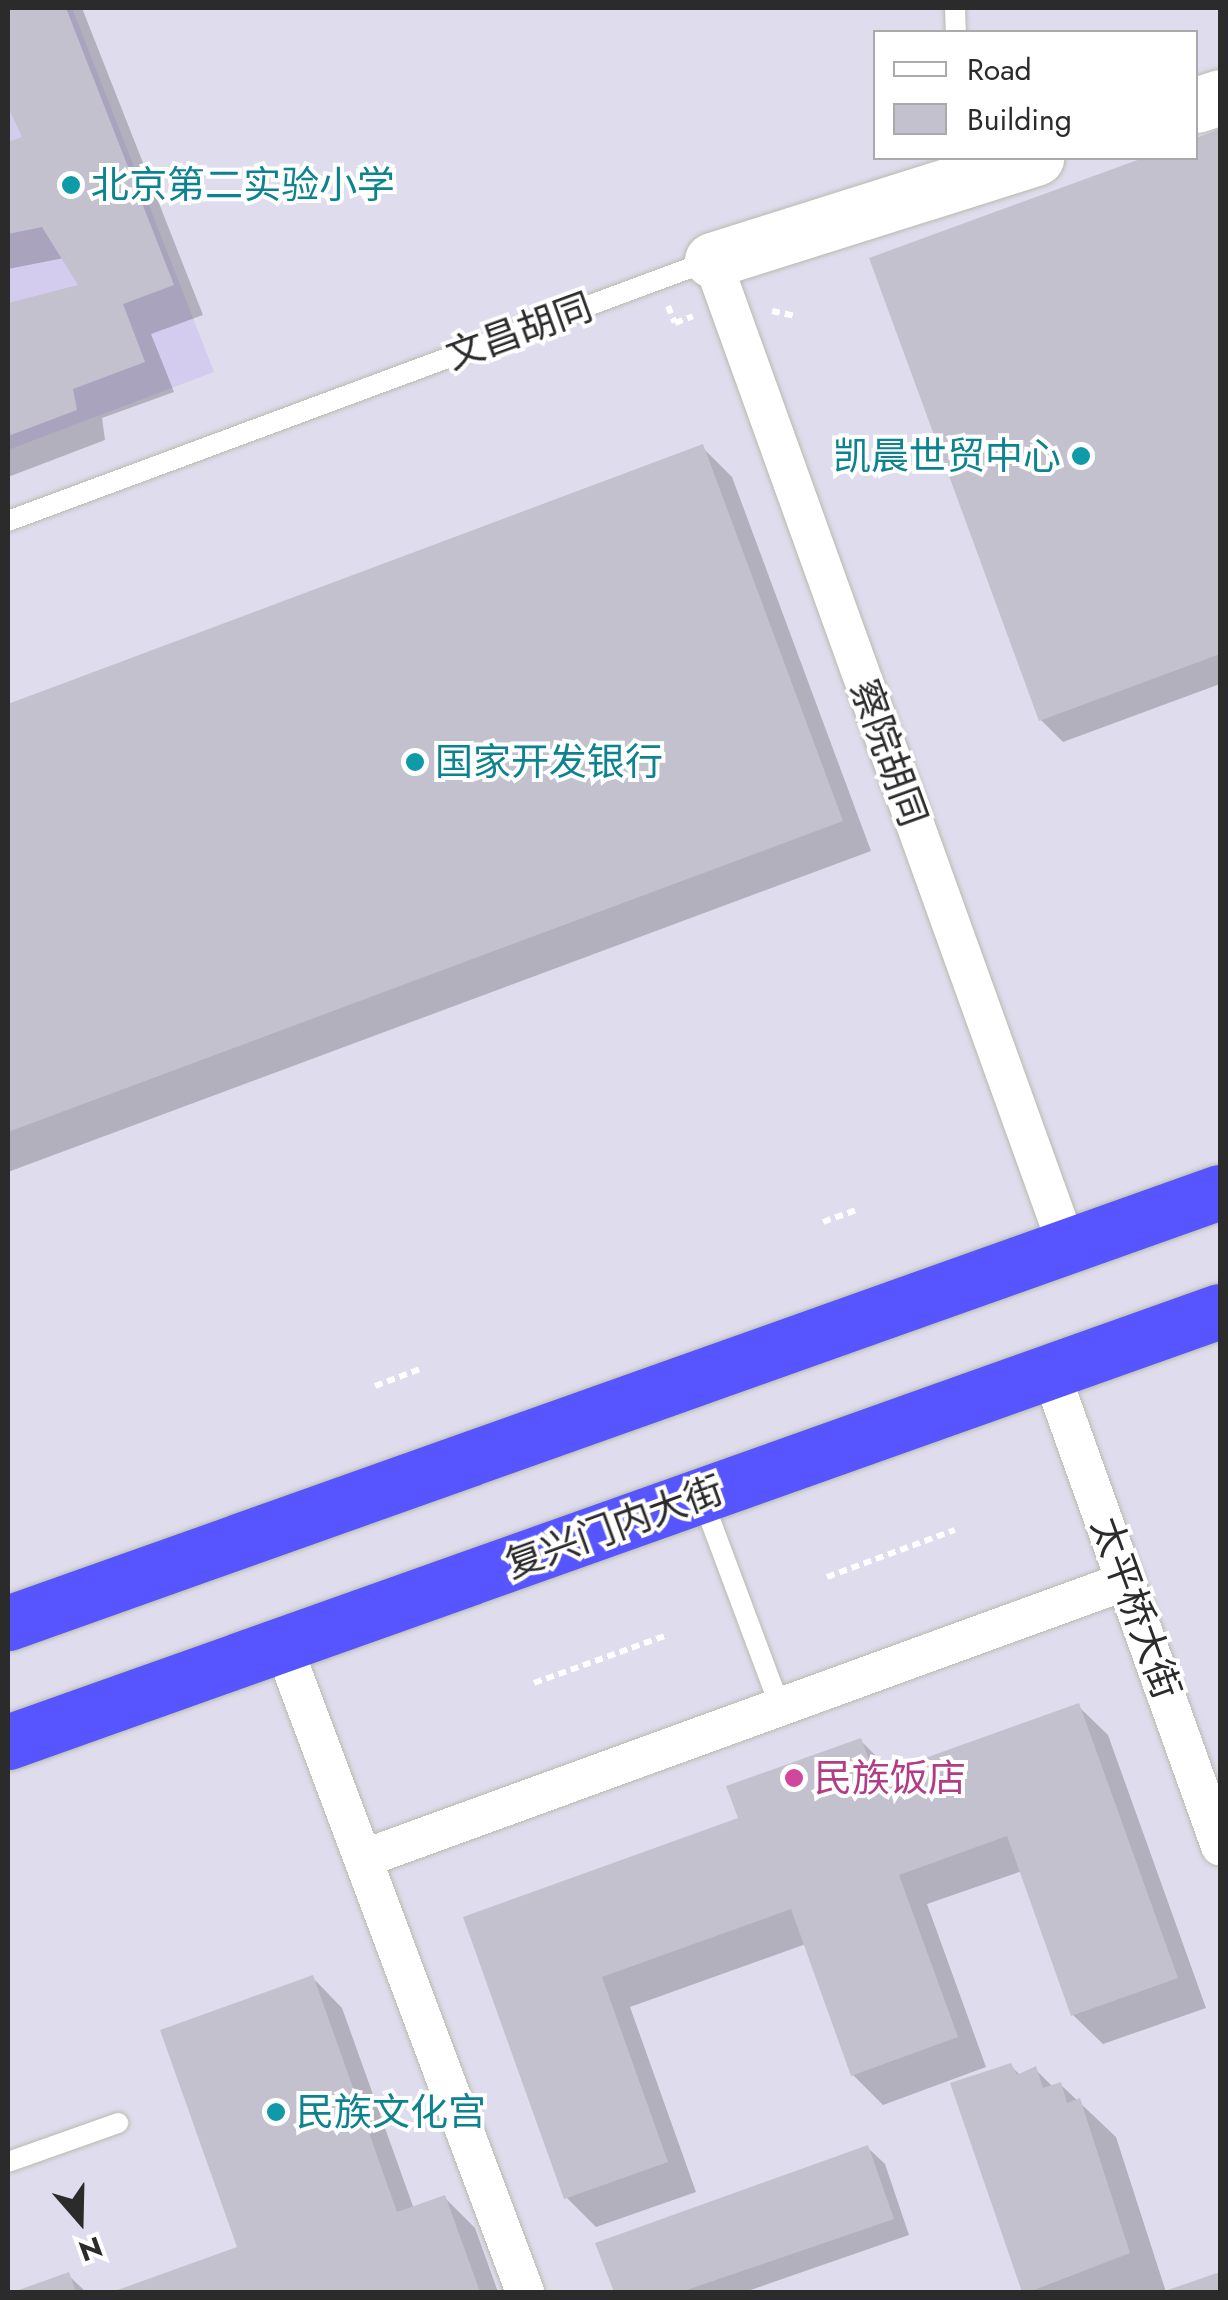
<!DOCTYPE html>
<html>
<head>
<meta charset="utf-8">
<style>
  body { margin:0 }
  #map { position:relative; width:1228px; height:2300px; overflow:hidden; background:#dfdced; font-family:Jost,"Noto Sans SC",sans-serif }
  div>[style] { position:absolute }
  .education>* { inset:0; background:#d4ccee }
  .shadow>* { inset:0; background:#0003 }
  .building>* { inset:0; background:#c4c1cf }
  .path>* { height:6px; margin-top:-3px; transform-origin:0; background:repeating-linear-gradient(90deg,#fff 0 8px,transparent 0 13px) }
  .roads { filter:drop-shadow(0 0 2px #b6bbad) drop-shadow(0 0 2px #b6bbad) }
  .lane>* { height:20px; margin:-10px; padding:0 10px; transform-origin:10px; border-radius:10px; background:#fff }
  .street>* { height:38px; margin:-19px; padding:0 19px; transform-origin:19px; border-radius:19px; background:#fff }
  .secondary>* { height:55px; margin:-27.5px; padding:0 27.5px; transform-origin:27.5px; border-radius:27.5px; background:#fff }
  .highway>* { height:55px; margin:-27.5px; padding:0 27.5px; transform-origin:27.5px; border-radius:27.5px; background:#5655ff }
  .dots>* { width:28px; height:28px; translate:-50% -50%; box-sizing:border-box; border:5px solid #fff; border-radius:50% }
  span { translate:-50% -50%; white-space:nowrap; text-align:center; line-height:1.15; -webkit-text-stroke:8px #fff; paint-order:stroke }
  .culture-label { font-size:38px; color:#0d838f }
  .left { translate:0 -50%; text-align:left }
  .right { translate:-100% -50%; text-align:right }
  .street-label { font-size:38px; color:#2b2b2b }
  .hotel-label { font-size:38px; color:#b23c85 }
  .frame { position:absolute; inset:0; border:10px solid #2b2b2b; pointer-events:none }
  .legend { position:absolute; left:873px; top:30px; width:325px; height:130px; box-sizing:border-box; background:#fff; border:2px solid #aaa; margin:0; padding:12px 18px; list-style:none; font-size:30px; color:#2b2b2b }
  .legend li { display:flex; align-items:center; gap:20px; height:50px }
  .legend b { width:50px; border:2px solid #aaa }
  .north { position:absolute; left:30px; top:2170px; width:100px; height:100px; -webkit-text-stroke:8px #fff; paint-order:stroke; rotate:160deg; font-size:28px; font-weight:700; line-height:40px; text-align:center; color:#2b2b2b }
  .north::after { content:''; display:block; margin:auto; width:35px; height:45px; background:#2b2b2b; clip-path:polygon(50% 0,100% 100%,50% 72%,0 100%) }
</style>
</head>
<body>
<div id="map">
  <div class="education">
    <i style="clip-path:polygon(8px 8px,72px 8px,214px 372px,8px 450px)"></i>
  </div>
  <div class="shadow">
    <i style="clip-path:polygon(8px 8px,82px 8px,203px 315px,151px 334px,174px 392px,102px 418px,105px 440px,8px 477px,8px 306px,81px 286px,64px 258px,8px 269px,8px 144px,26px 139px,8px 101px)"></i>
    <i style="clip-path:polygon(1220px 132px,1220px 684px,1063px 742px,1041px 720px,872px 260px,1151px 158px,1196px 158px,1196px 141px)"></i>
    <i style="clip-path:polygon(702px 447px,732px 477px,871px 851px,8px 1172px,8px 706px)"></i>
    <i style="clip-path:polygon(1078px 1706px,1108px 1735px,1206px 2008px,1103px 2044px,1073px 2015px,1022px 1871px,927px 1904px,986px 2067px,883px 2105px,853px 2075px,806px 1944px,630px 2007px,696px 2192px,596px 2227px,567px 2198px,466px 1918px,741px 1819px,861px 1741px,892px 1772px)"></i>
    <i style="clip-path:polygon(313px 1978px,342px 2008px,414px 2209px,445px 2198px,475px 2228px,498px 2292px,117px 2292px,240px 2249px)"></i>
    <i style="clip-path:polygon(1011px 2066px,1021px 2076px,1035px 2069px,1053px 2087px,1061px 2085px,1116px 2137px,1166px 2292px,1024px 2292px,953px 2085px)"></i>
    <i style="clip-path:polygon(868px 2148px,885px 2164px,909px 2235px,745px 2292px,617px 2292px,598px 2244px)"></i>
    <i style="clip-path:polygon(68px 2275px,86px 2292px,19px 2292px)"></i>
  </div>
  <div class="building">
    <i style="clip-path:polygon(8px 8px,66px 8px,174px 285px,123px 304px,145px 362px,73px 389px,77px 410px,8px 436px,8px 303px,78px 285px,42px 227px,8px 234px,8px 142px,22px 137px,8px 107px)"></i>
    <i style="clip-path:polygon(1220px 129px,1220px 654px,1039px 721px,869px 258px,1143px 158px,1196px 158px,1196px 138px)"></i>
    <i style="clip-path:polygon(703px 444px,843px 821px,8px 1132px,8px 704px)"></i>
    <i style="clip-path:polygon(1079px 1703px,1178px 1978px,1071px 2016px,1007px 1836px,899px 1875px,958px 2037px,851px 2076px,791px 1909px,602px 1977px,668px 2162px,564px 2199px,463px 1917px,738px 1818px,726px 1786px,861px 1738px,875px 1776px)"></i>
    <i style="clip-path:polygon(313px 1975px,397px 2212px,445px 2195px,480px 2292px,112px 2292px,237px 2247px,160px 2030px)"></i>
    <i style="clip-path:polygon(1011px 2063px,1017px 2075px,1036px 2066px,1043px 2088px,1061px 2082px,1067px 2103px,1080px 2098px,1130px 2253px,1029px 2292px,1022px 2292px,950px 2083px)"></i>
    <i style="clip-path:polygon(868px 2145px,894px 2219px,681px 2292px,614px 2292px,595px 2243px)"></i>
    <i style="clip-path:polygon(69px 2272px,76px 2292px,13px 2292px)"></i>
    <i style="clip-path:polygon(1220px 2272px,1220px 2292px,1162px 2292px)"></i>
  </div>
  <div class="path">
    <i style="left:668px;top:306px;width:18px;rotate:68deg"></i>
    <i style="left:675px;top:323px;width:19px;rotate:-21deg"></i>
    <i style="left:772px;top:311px;width:25px;rotate:12deg"></i>
    <i style="left:823px;top:1222px;width:37px;rotate:-20deg"></i>
    <i style="left:375px;top:1386px;width:51px;rotate:-20.6deg"></i>
    <i style="left:827px;top:1577px;width:136px;rotate:-20.2deg"></i>
    <i style="left:534px;top:1683px;width:141px;rotate:-19.8deg"></i>
  </div>
  <div class="roads">
    <div class="lane">
      <i style="left:955px;top:8px;width:24px;rotate:88deg"></i>
      <i style="left:8px;top:521px;width:748px;rotate:-20.35deg"></i>
      <i style="left:702px;top:1498px;width:223px;rotate:69.5deg"></i>
      <i style="left:8px;top:2162px;width:117px;rotate:-19.5deg"></i>
    </div>
    <div class="street">
      <i style="left:712px;top:260px;width:1048px;rotate:70.2deg"></i>
      <i style="left:1050px;top:1371px;width:505px;rotate:70.31deg"></i>
      <i style="left:283px;top:1646px;width:690px;rotate:69.46deg"></i>
      <i style="left:365px;top:1858px;width:810px;rotate:-20deg"></i>
    </div>
    <div class="secondary">
      <i style="left:1196px;top:105px;width:25px;rotate:-18deg"></i>
      <i style="left:712px;top:260px;width:340px;rotate:-17.5deg"></i>
    </div>
    <div class="highway">
      <i style="left:8px;top:1623px;width:1286px;rotate:-19.58deg"></i>
      <i style="left:8px;top:1742px;width:1286px;rotate:-19.58deg"></i>
    </div>
  </div>
  <div class="dots">
    <i style="left:71px;top:185px;background:#0f9aa8"></i>
    <i style="left:1081px;top:456px;background:#0f9aa8"></i>
    <i style="left:415px;top:762px;background:#0f9aa8"></i>
    <i style="left:794px;top:1778px;background:#d1479c"></i>
    <i style="left:276px;top:2112px;background:#0f9aa8"></i>
  </div>
  <div class="culture-label">
    <span class="left" style="left:91px;top:185px">北京第二实验小学</span>
    <span class="right" style="left:1061px;top:456px">凯晨世贸中心</span>
    <span class="left" style="left:435px;top:762px">国家开发银行</span>
    <span class="left" style="left:296px;top:2112px">民族文化宫</span>
  </div>
  <div class="street-label">
    <span style="left:519px;top:331px;rotate:-20deg">文昌胡同</span>
    <span style="left:889px;top:753px;rotate:70deg">察院胡同</span>
    <span style="left:614px;top:1527px;rotate:-20deg">复兴门内大街</span>
    <span style="left:1136px;top:1608px;rotate:70deg">太平桥大街</span>
  </div>
  <div class="hotel-label">
    <span class="left" style="left:814px;top:1778px">民族饭店</span>
  </div>
  <div class="frame"></div>
  <ul class="legend">
  <li><b style="height:12px;background:#fff"></b>Road</li>
  <li><b style="height:28px;background:#c4c1cf"></b>Building</li>
  </ul>
  <div class="north">N</div>
</div>
</body>
</html>
